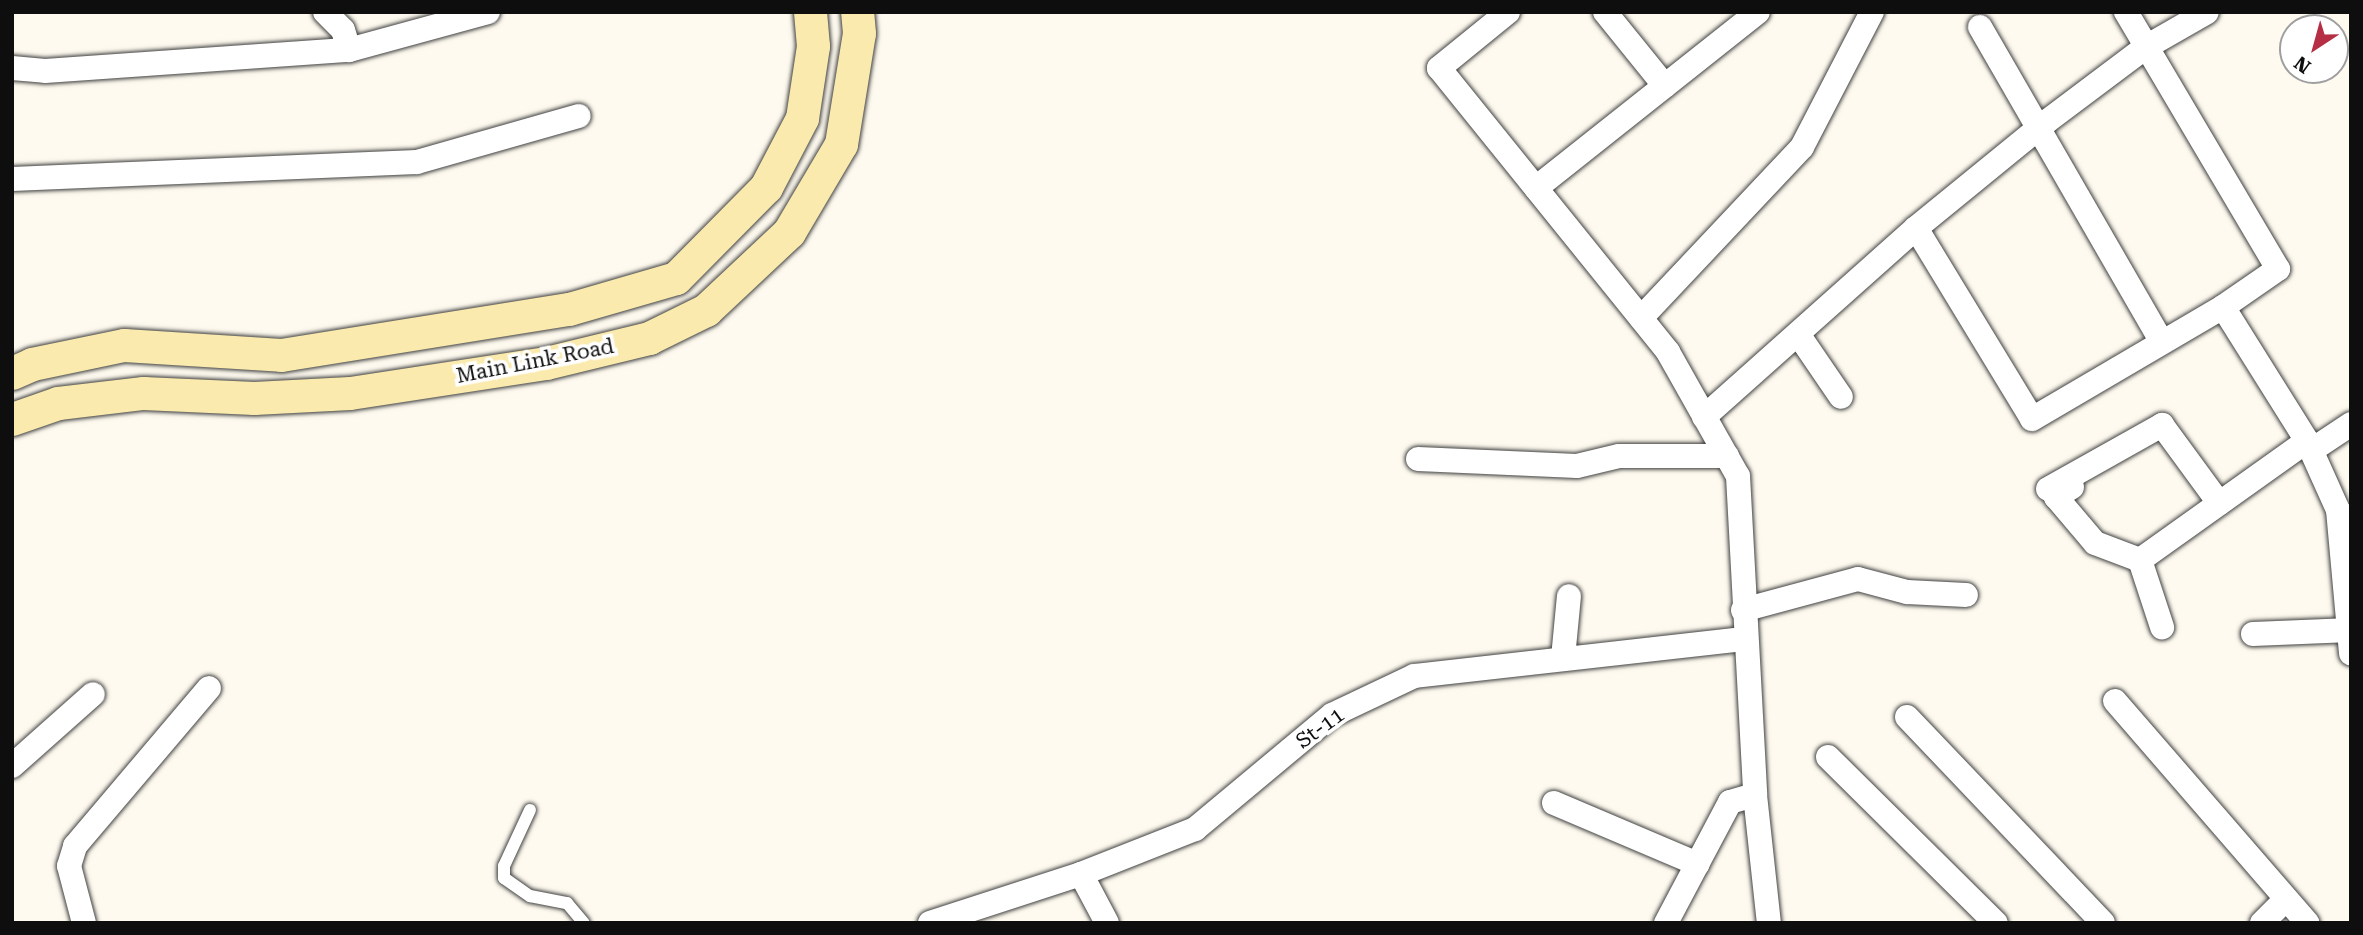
<!DOCTYPE html>
<html>
<head>
<meta charset="utf-8">
<style>
  body { margin:0 }
  #map { position:relative; width:2363px; height:935px; overflow:hidden; background:#fefaef; font-family:"Roboto Serif",serif }
  div>[style] { position:absolute }
  .roads { filter:drop-shadow(0 0 2px #414141) drop-shadow(0 0 2px #414141) }
  .lane>* { height:12px; margin:-6px; padding:0 6px; transform-origin:6px; border-radius:6px; background:#fff }
  .street>* { height:24px; margin:-12px; padding:0 12px; transform-origin:12px; border-radius:12px; background:#fff }
  .secondary>* { height:33px; margin:-16.5px; padding:0 16.5px; transform-origin:16.5px; border-radius:16.5px; background:#faeaae }
  span { translate:-50% -50%; white-space:nowrap; text-align:center; line-height:1.15; -webkit-text-stroke:7px #fff; paint-order:stroke }
  .street-label { font-size:21px; color:#0e0e0e }
  .frame { position:absolute; inset:0; border:14px solid #0e0e0e; pointer-events:none }
  .north { position:absolute; left:2279px; top:14px; width:70px; height:70px; box-sizing:border-box; background:#fff; border:2px solid #9f9f9f; border-radius:50%; rotate:216deg; font-size:19px; font-weight:700; line-height:28px; text-align:center; color:#0e0e0e }
  .north::after { content:''; display:block; margin:auto; width:24px; height:32px; background:#b52e43; clip-path:polygon(50% 0,100% 100%,50% 72%,0 100%) }
</style>
</head>
<body>
<div id="map">
  <div class="roads">
    <div class="lane">
      <i style="left:530px;top:810px;width:62px;rotate:114.9deg"></i>
      <i style="left:504px;top:866px;width:12px;rotate:90deg"></i>
      <i style="left:504px;top:878px;width:32px;rotate:35deg"></i>
      <i style="left:530px;top:896px;width:38px;rotate:11deg"></i>
      <i style="left:567px;top:903px;width:26px;rotate:50deg"></i>
    </div>
    <div class="street">
      <i style="left:325px;top:12px;width:25px;rotate:45deg"></i>
      <i style="left:343px;top:30px;width:21px;rotate:73deg"></i>
      <i style="left:1508px;top:12px;width:89px;rotate:140.9deg"></i>
      <i style="left:1439px;top:68px;width:365px;rotate:51.1deg"></i>
      <i style="left:1668px;top:352px;width:142px;rotate:60.6deg"></i>
      <i style="left:1738px;top:476px;width:319px;rotate:86.9deg"></i>
      <i style="left:1755px;top:795px;width:129px;rotate:83.8deg"></i>
      <i style="left:1605px;top:12px;width:95px;rotate:51deg"></i>
      <i style="left:1980px;top:27px;width:362px;rotate:60deg"></i>
      <i style="left:12px;top:68px;width:33px;rotate:5deg"></i>
      <i style="left:45px;top:71px;width:305px;rotate:-4deg"></i>
      <i style="left:349px;top:50px;width:144px;rotate:-15.3deg"></i>
      <i style="left:12px;top:179px;width:405px;rotate:-2.4deg"></i>
      <i style="left:417px;top:162px;width:168px;rotate:-15.9deg"></i>
      <i style="left:1536px;top:188px;width:283px;rotate:-38.4deg"></i>
      <i style="left:1916px;top:228px;width:223px;rotate:58.7deg"></i>
      <i style="left:2032px;top:419px;width:221px;rotate:-30.4deg"></i>
      <i style="left:2223px;top:307px;width:67px;rotate:-34.6deg"></i>
      <i style="left:2278px;top:269px;width:299px;rotate:-120.6deg"></i>
      <i style="left:2223px;top:307px;width:158px;rotate:57.9deg"></i>
      <i style="left:2307px;top:441px;width:76px;rotate:65.8deg"></i>
      <i style="left:2338px;top:510px;width:144px;rotate:84.8deg"></i>
      <i style="left:1641px;top:318px;width:235px;rotate:-46.7deg"></i>
      <i style="left:1802px;top:147px;width:152px;rotate:-62.6deg"></i>
      <i style="left:1798px;top:334px;width:76px;rotate:55.7deg"></i>
      <i style="left:1704px;top:417px;width:284px;rotate:-41.7deg"></i>
      <i style="left:1916px;top:228px;width:168px;rotate:-39.2deg"></i>
      <i style="left:2046px;top:122px;width:125px;rotate:-36.9deg"></i>
      <i style="left:2146px;top:47px;width:70px;rotate:-29.8deg"></i>
      <i style="left:2312px;top:450px;width:47px;rotate:-33.7deg"></i>
      <i style="left:1418px;top:459px;width:159px;rotate:2.5deg"></i>
      <i style="left:1577px;top:466px;width:43px;rotate:-13.4deg"></i>
      <i style="left:1619px;top:456px;width:108px"></i>
      <i style="left:2072px;top:487px;width:19px;rotate:148deg"></i>
      <i style="left:2056px;top:497px;width:60px;rotate:49.7deg"></i>
      <i style="left:2095px;top:543px;width:48px;rotate:20.7deg"></i>
      <i style="left:2140px;top:560px;width:71px;rotate:71.8deg"></i>
      <i style="left:2048px;top:489px;width:131px;rotate:-29.3deg"></i>
      <i style="left:2162px;top:425px;width:97px;rotate:53.8deg"></i>
      <i style="left:2140px;top:560px;width:205px;rotate:-35.5deg"></i>
      <i style="left:1743px;top:610px;width:119px;rotate:-15.1deg"></i>
      <i style="left:1858px;top:579px;width:51px;rotate:14.9deg"></i>
      <i style="left:1907px;top:592px;width:59px;rotate:2.9deg"></i>
      <i style="left:2253px;top:634px;width:98px;rotate:-2.3deg"></i>
      <i style="left:1563px;top:658px;width:62px;rotate:-84.5deg"></i>
      <i style="left:2115px;top:701px;width:294px;rotate:49.1deg"></i>
      <i style="left:1907px;top:717px;width:284px;rotate:46.4deg"></i>
      <i style="left:1828px;top:757px;width:236px;rotate:44.7deg"></i>
      <i style="left:12px;top:766px;width:108px;rotate:-41.6deg"></i>
      <i style="left:1554px;top:803px;width:156px;rotate:23deg"></i>
      <i style="left:1081px;top:874px;width:55px;rotate:62deg"></i>
      <i style="left:84px;top:923px;width:59px;rotate:-104.7deg"></i>
      <i style="left:69px;top:866px;width:21px;rotate:-73deg"></i>
      <i style="left:75px;top:846px;width:207px;rotate:-49.7deg"></i>
      <i style="left:930px;top:923px;width:159px;rotate:-18deg"></i>
      <i style="left:1081px;top:874px;width:123px;rotate:-21.5deg"></i>
      <i style="left:1195px;top:829px;width:178px;rotate:-39.8deg"></i>
      <i style="left:1332px;top:715px;width:91px;rotate:-25.4deg"></i>
      <i style="left:1414px;top:676px;width:333px;rotate:-6.4deg"></i>
      <i style="left:1666px;top:923px;width:137px;rotate:-62.1deg"></i>
      <i style="left:1730px;top:802px;width:26px;rotate:-16deg"></i>
      <i style="left:2262px;top:923px;width:34px;rotate:-45deg"></i>
    </div>
    <div class="secondary">
      <i style="left:12px;top:373px;width:22px;rotate:-24deg"></i>
      <i style="left:32px;top:364px;width:94px;rotate:-11.7deg"></i>
      <i style="left:124px;top:345px;width:157px;rotate:3.6deg"></i>
      <i style="left:281px;top:355px;width:292px;rotate:-9.1deg"></i>
      <i style="left:569px;top:309px;width:111px;rotate:-16.2deg"></i>
      <i style="left:676px;top:278px;width:128px;rotate:-45.3deg"></i>
      <i style="left:766px;top:187px;width:78px;rotate:-62.4deg"></i>
      <i style="left:802px;top:118px;width:73px;rotate:-81.3deg"></i>
      <i style="left:813px;top:46px;width:34px;rotate:-95deg"></i>
      <i style="left:12px;top:419px;width:49px;rotate:-19.2deg"></i>
      <i style="left:58px;top:403px;width:86px;rotate:-6.7deg"></i>
      <i style="left:143px;top:393px;width:111px;rotate:2.6deg"></i>
      <i style="left:254px;top:398px;width:96px;rotate:-3deg"></i>
      <i style="left:350px;top:393px;width:198px;rotate:-8.7deg"></i>
      <i style="left:546px;top:363px;width:106px;rotate:-13.6deg"></i>
      <i style="left:649px;top:338px;width:64px;rotate:-26.2deg"></i>
      <i style="left:706px;top:310px;width:114px;rotate:-43.2deg"></i>
      <i style="left:789px;top:232px;width:102px;rotate:-59.4deg"></i>
      <i style="left:841px;top:144px;width:112px;rotate:-80.8deg"></i>
      <i style="left:859px;top:33px;width:21px;rotate:-95deg"></i>
    </div>
  </div>
  <div class="street-label">
    <span style="left:535px;top:361px;rotate:-11deg">Main Link Road</span>
    <span style="left:1320px;top:728px;rotate:-36deg">St-11</span>
  </div>
  <div class="frame"></div>
  <div class="north">N</div>
</div>
</body>
</html>
